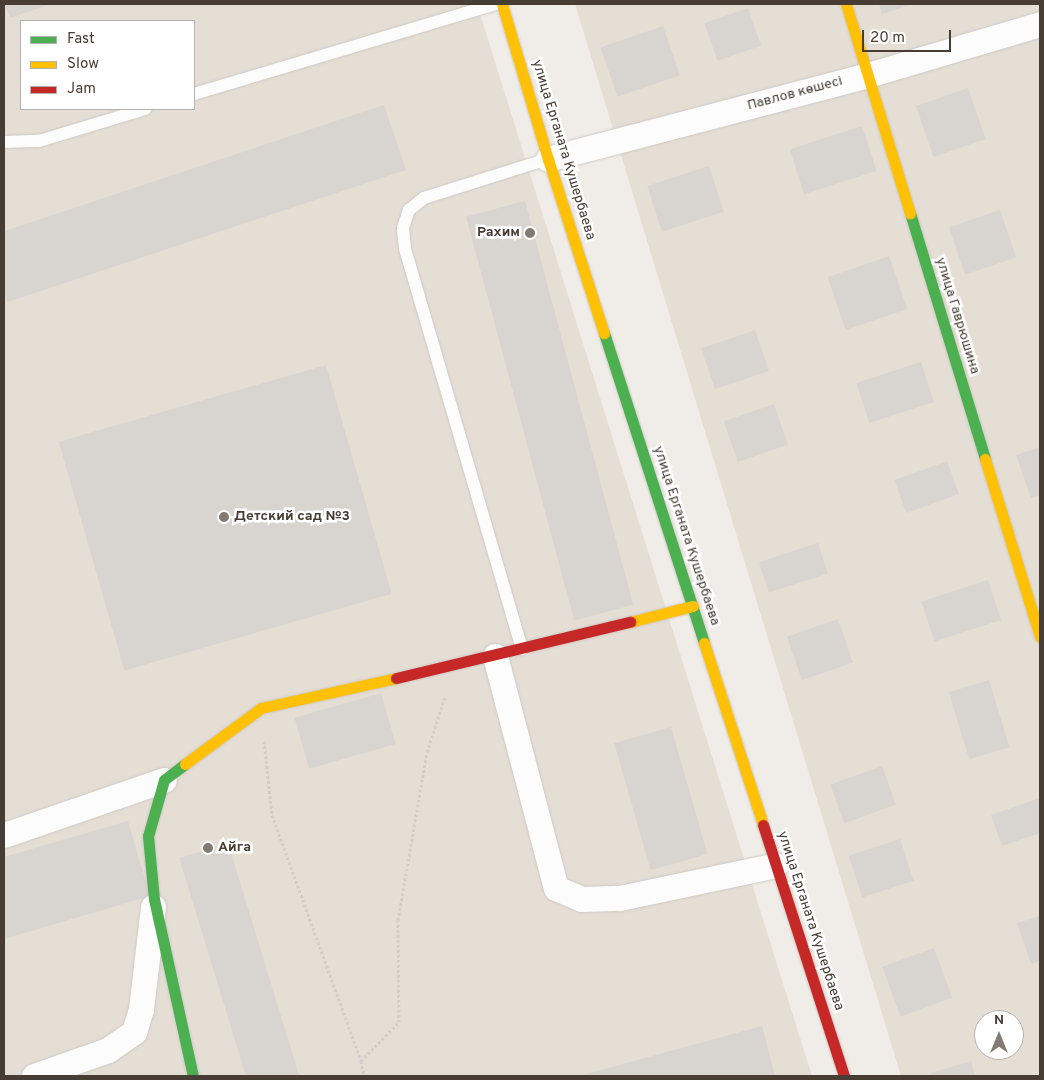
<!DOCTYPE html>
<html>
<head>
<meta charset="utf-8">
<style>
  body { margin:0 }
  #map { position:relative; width:1044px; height:1080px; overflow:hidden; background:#f0ede8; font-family:Overpass,sans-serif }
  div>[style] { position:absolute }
  .residential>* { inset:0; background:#e5ded5 }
  .building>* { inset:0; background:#d8d4cf; transform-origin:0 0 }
  .path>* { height:3px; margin-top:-1.5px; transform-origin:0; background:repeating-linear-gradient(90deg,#d1cdca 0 2.5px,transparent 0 5px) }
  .roads { filter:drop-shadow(0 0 1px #cdc9c4) drop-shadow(0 0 1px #cdc9c4) }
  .lane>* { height:12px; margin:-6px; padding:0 6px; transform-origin:6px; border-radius:6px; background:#fdfcfc }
  .street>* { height:25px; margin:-12.5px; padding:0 12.5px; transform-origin:12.5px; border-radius:12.5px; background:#fdfcfc }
  .fast>* { height:11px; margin:-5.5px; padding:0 5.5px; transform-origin:5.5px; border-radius:5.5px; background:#4caf50 }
  .slow>* { height:11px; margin:-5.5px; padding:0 5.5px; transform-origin:5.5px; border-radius:5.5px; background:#ffc107 }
  .jam>* { height:11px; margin:-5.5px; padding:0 5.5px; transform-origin:5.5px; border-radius:5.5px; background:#c62828 }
  .dots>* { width:14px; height:14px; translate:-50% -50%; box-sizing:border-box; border:2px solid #fff; border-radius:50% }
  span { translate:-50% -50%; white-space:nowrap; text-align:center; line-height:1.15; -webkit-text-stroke:5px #fff; paint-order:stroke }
  .street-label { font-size:14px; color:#473d34 }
  .poi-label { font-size:14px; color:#473d34; font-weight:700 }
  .right { translate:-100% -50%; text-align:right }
  .left { translate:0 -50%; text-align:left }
  .frame { position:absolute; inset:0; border:5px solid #473d34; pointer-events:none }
  .legend { position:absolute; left:20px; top:20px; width:175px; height:90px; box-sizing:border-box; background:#fff; border:1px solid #b5b1ae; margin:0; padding:6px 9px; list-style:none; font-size:15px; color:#473d34 }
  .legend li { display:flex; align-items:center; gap:10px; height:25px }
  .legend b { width:25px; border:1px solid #b5b1ae }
  .north { position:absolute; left:974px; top:1010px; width:50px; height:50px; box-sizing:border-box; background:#fff; border:1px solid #b5b1ae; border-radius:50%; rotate:0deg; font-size:14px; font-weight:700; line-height:20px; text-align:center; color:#473d34 }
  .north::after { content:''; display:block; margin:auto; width:18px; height:22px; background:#827b73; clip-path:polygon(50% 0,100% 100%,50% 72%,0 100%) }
  .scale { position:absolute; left:862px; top:30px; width:89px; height:22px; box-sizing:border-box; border:2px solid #473d34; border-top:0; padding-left:6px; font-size:15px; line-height:18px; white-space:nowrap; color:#473d34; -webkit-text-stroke:4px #fff; paint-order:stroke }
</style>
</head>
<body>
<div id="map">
  <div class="residential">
    <i style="clip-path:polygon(evenodd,4px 4px,477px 4px,812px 1076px,4px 1076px,4px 4px,21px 21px,194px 21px,194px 109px,21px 109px,21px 21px)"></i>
    <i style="clip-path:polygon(evenodd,575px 4px,1040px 4px,1040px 1076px,901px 1076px,575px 4px,984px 1020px,1014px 1020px,1014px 1050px,984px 1050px,984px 1020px)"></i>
  </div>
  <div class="building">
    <i style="clip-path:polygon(5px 4px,51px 4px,10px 18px)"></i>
    <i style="clip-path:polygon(879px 4px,913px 4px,882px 14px)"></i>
    <i style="left:748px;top:8px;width:40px;height:46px;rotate:71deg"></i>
    <i style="left:663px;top:26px;width:52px;height:66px;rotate:71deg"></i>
    <i style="left:968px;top:88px;width:54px;height:55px;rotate:71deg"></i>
    <i style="clip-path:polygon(384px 105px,406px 170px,7px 302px,4px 291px,4px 231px)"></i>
    <i style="left:862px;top:126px;width:47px;height:76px;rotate:72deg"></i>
    <i style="left:709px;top:166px;width:48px;height:65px;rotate:72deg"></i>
    <i style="left:525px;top:201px;width:418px;height:61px;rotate:75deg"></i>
    <i style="left:1000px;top:210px;width:50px;height:54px;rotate:71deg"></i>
    <i style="left:889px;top:256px;width:56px;height:65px;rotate:71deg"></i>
    <i style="left:755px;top:330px;width:43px;height:57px;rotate:71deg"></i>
    <i style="left:921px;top:362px;width:42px;height:68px;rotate:72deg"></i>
    <i style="left:326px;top:365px;width:238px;height:278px;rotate:74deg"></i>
    <i style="left:774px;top:404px;width:43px;height:53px;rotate:71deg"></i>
    <i style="clip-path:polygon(1040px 447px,1040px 495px,1031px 498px,1016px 455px)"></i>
    <i style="left:947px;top:461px;width:35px;height:56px;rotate:70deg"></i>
    <i style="left:818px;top:543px;width:32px;height:62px;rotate:72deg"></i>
    <i style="left:988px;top:580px;width:42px;height:70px;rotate:72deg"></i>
    <i style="left:838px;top:619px;width:46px;height:54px;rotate:71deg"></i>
    <i style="left:989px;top:680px;width:70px;height:42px;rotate:73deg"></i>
    <i style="left:381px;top:693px;width:53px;height:90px;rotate:74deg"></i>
    <i style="left:671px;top:727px;width:132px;height:59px;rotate:74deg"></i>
    <i style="left:882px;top:766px;width:41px;height:55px;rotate:70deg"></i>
    <i style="clip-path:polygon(1040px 798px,1040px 833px,1002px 846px,991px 815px)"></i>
    <i style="clip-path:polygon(128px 821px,150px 896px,4px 939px,4px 857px)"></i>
    <i style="left:900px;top:839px;width:44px;height:54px;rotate:72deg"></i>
    <i style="left:228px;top:843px;width:244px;height:51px;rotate:73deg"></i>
    <i style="clip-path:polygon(1040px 916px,1040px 961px,1031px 964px,1017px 923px)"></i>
    <i style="left:934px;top:948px;width:53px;height:55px;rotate:70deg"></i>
    <i style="clip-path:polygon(762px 1026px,775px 1076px,579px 1076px)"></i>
    <i style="clip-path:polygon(971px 1061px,975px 1076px,932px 1076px,931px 1073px)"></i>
  </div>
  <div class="path">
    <i style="left:264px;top:741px;width:74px;rotate:83.8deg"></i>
    <i style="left:272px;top:815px;width:262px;rotate:70.1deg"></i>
    <i style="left:361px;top:1061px;width:15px;rotate:79deg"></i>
    <i style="left:361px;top:1061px;width:54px;rotate:-45.7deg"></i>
    <i style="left:399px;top:1022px;width:102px;rotate:-90.6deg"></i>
    <i style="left:398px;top:920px;width:170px;rotate:-80.2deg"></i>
    <i style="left:427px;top:752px;width:58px;rotate:-71.9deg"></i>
  </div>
  <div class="roads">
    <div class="lane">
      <i style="left:194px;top:94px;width:315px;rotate:-16.6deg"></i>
      <i style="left:4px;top:142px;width:35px;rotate:-2deg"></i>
      <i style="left:39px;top:141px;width:111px;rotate:-16.8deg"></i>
      <i style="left:522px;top:649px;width:418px;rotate:-106.3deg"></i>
      <i style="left:405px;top:248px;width:20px;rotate:-96deg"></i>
      <i style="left:403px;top:228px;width:19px;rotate:-72deg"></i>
      <i style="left:409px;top:210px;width:19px;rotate:-39deg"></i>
      <i style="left:424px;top:198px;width:130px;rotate:-17.5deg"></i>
    </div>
    <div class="street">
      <i style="left:548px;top:159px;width:331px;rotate:-14.7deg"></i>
      <i style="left:868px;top:75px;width:179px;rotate:-16.5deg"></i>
      <i style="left:495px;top:656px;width:240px;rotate:75.3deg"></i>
      <i style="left:556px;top:888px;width:28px;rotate:23deg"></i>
      <i style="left:582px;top:899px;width:38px;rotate:-2deg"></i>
      <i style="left:620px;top:898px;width:159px;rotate:-11.9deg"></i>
      <i style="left:4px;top:835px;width:169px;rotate:-19deg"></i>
      <i style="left:34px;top:1076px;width:78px;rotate:-19.4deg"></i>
      <i style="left:108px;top:1050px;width:32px;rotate:-35deg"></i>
      <i style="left:134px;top:1032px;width:24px;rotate:-73deg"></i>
      <i style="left:141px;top:1009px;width:103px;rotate:-83.3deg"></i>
    </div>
    <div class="fast">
      <i style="left:910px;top:213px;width:257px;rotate:73deg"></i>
      <i style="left:604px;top:333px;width:326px;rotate:72.1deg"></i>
      <i style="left:185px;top:764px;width:26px;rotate:143deg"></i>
      <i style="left:164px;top:780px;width:58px;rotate:105.9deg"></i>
      <i style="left:148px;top:836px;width:63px;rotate:84.6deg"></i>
      <i style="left:154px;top:899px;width:181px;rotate:77.6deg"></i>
    </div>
    <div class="slow">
      <i style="left:502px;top:4px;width:162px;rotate:73.5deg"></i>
      <i style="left:548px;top:159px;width:183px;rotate:72.2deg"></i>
      <i style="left:846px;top:4px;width:219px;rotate:73deg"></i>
      <i style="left:985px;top:459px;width:186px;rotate:72.8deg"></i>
      <i style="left:630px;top:622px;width:65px;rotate:-14.3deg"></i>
      <i style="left:704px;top:643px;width:191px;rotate:72deg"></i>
      <i style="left:185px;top:764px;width:94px;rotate:-36.4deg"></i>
      <i style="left:261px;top:708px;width:138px;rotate:-12.5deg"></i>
    </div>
    <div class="jam">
      <i style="left:396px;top:678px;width:241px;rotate:-13.5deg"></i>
      <i style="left:763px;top:825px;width:264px;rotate:72.1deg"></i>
    </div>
  </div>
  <div class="dots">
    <i style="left:530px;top:233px;background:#827b73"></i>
    <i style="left:224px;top:517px;background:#827b73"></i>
    <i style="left:208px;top:848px;background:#827b73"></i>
  </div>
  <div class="street-label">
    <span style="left:795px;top:94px;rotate:-15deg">Павлов көшесі</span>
    <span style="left:563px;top:150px;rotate:73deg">улица Ерганата Кушербаева</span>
    <span style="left:957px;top:316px;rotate:73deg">улица Гаврюшина</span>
    <span style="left:686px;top:536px;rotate:72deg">улица Ерганата Кушербаева</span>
    <span style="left:810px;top:921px;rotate:72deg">улица Ерганата Кушербаева</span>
  </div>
  <div class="poi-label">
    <span class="right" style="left:520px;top:233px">Рахим</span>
    <span class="left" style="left:234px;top:517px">Детский сад №3</span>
    <span class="left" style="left:218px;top:848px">Айга</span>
  </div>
  <div class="frame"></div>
  <ul class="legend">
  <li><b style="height:6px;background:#4caf50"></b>Fast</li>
  <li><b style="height:6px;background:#ffc107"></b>Slow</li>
  <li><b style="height:6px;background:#c62828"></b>Jam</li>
  </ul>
  <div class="north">N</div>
  <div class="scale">20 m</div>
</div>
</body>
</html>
